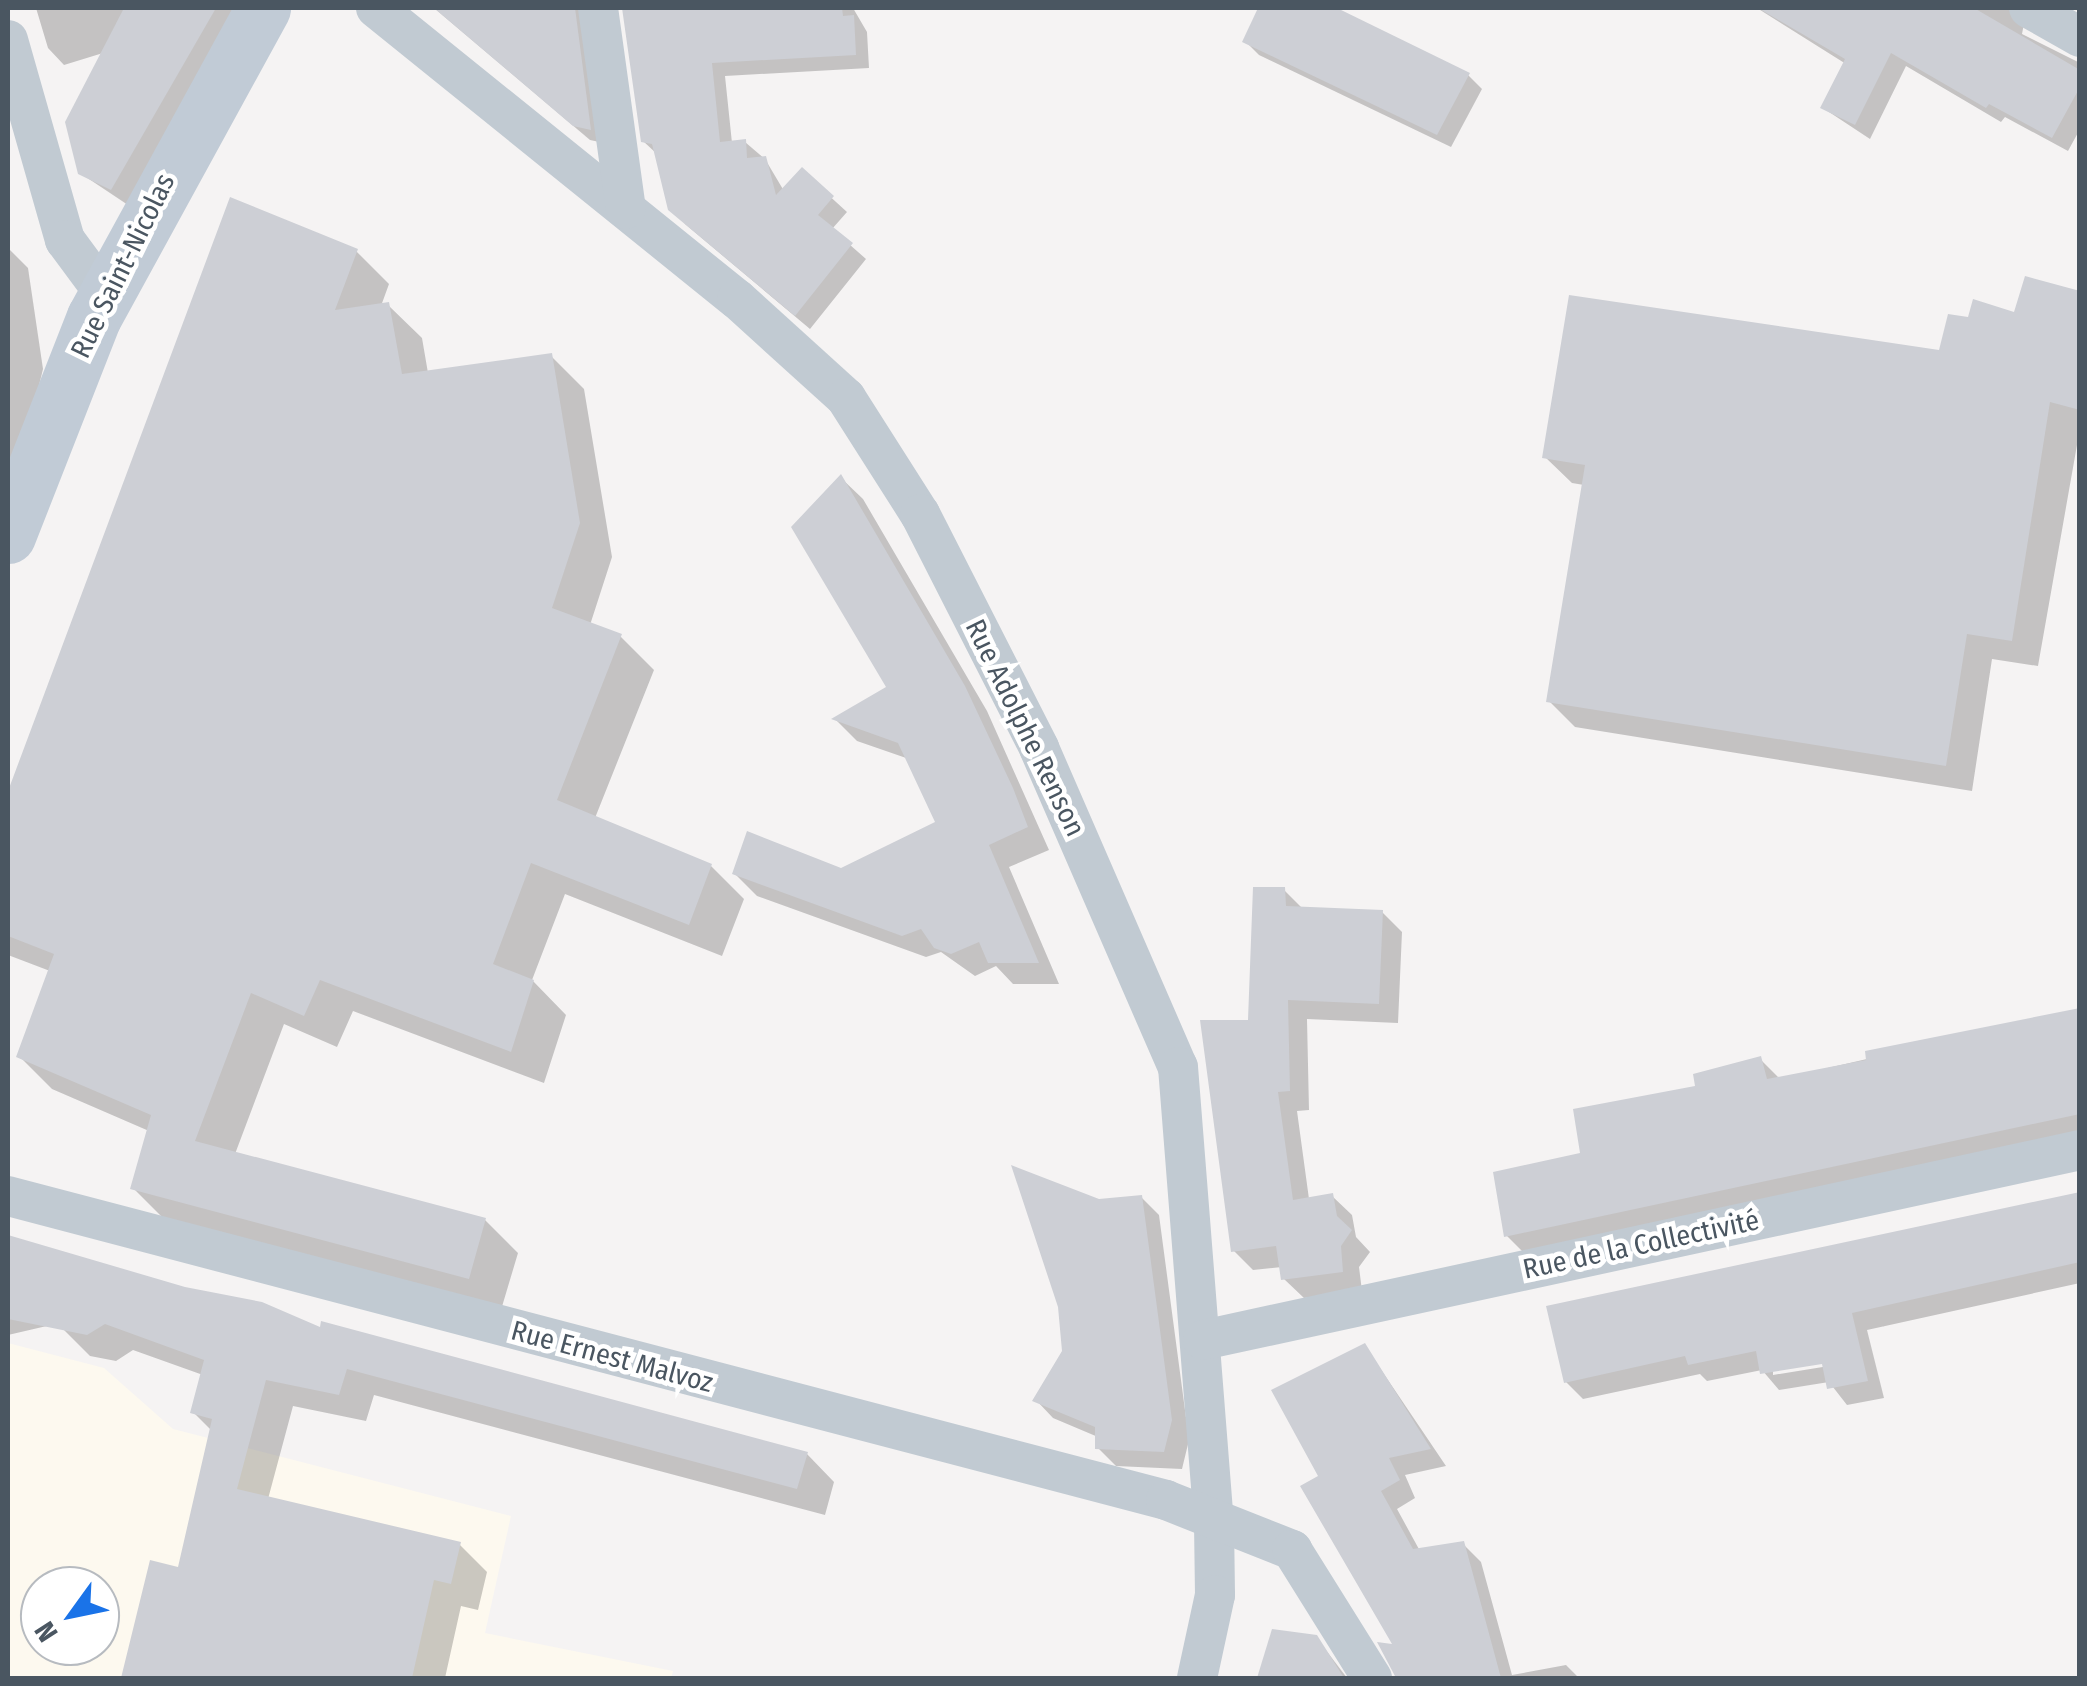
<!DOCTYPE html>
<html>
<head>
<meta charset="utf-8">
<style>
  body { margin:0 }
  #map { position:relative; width:2087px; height:1686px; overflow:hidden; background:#f5f3f3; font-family:"Fira Sans Condensed",sans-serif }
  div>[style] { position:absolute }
  .commercial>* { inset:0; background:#fdf9ef }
  .shadow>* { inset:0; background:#0003 }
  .building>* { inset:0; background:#cdcfd5 }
  .street>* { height:40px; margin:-20px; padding:0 20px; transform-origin:20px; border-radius:20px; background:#c1cad2 }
  .secondary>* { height:55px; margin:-27.5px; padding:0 27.5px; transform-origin:27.5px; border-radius:27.5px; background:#c1cbd6 }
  span { translate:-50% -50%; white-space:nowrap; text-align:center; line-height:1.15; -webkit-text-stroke:9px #fff; paint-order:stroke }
  .street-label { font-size:28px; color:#4a5661 }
  .frame { position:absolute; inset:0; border:10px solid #4a5661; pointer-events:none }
  .north { position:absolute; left:20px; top:1566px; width:100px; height:100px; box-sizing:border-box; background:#fff; border:2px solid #b7bbc0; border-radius:50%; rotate:237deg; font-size:28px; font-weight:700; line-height:40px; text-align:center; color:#4a5661 }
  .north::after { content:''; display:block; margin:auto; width:35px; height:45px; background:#1a73e8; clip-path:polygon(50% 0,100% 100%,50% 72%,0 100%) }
</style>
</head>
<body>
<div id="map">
  <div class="commercial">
    <i style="clip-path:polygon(evenodd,8px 1343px,104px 1368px,173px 1429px,511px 1516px,485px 1633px,673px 1671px,671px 1678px,8px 1678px,8px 1343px,40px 1586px,100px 1586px,100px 1646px,40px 1646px,40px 1586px)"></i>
  </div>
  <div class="shadow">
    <i style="clip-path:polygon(36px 8px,247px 8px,128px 205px,80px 173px,103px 53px,64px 65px,48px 48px)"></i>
    <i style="clip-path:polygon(434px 8px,596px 8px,604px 143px,590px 140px)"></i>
    <i style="clip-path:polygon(624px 8px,853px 8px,867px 32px,869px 68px,725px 76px,732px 143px,745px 142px,765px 159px,784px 191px,802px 171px,847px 212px,832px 229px,866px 259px,810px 329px,685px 224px,657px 154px,643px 141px)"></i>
    <i style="clip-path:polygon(1261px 8px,1331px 8px,1468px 75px,1482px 89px,1451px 147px,1259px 55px,1245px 41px)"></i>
    <i style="clip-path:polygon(1757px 8px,2027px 8px,2022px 34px,2080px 63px,2080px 129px,2068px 151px,2005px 117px,2001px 122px,1906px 66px,1870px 139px,1823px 108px,1846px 64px)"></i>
    <i style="clip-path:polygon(232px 200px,356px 251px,389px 284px,381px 306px,388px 305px,422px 338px,428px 373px,551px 356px,584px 389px,612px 557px,590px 625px,621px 637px,654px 670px,595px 818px,711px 866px,744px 899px,722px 956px,565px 894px,532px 980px,566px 1015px,544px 1083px,353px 1011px,337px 1047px,284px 1024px,235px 1154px,485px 1220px,518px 1253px,501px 1310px,166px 1221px,133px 1188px,149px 1131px,52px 1089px,19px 1056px,50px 971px,8px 955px,8px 798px)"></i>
    <i style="clip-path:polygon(8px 248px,28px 268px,43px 369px,8px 513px)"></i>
    <i style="clip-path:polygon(2080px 282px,2080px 428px,2038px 666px,1992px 659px,1972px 791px,1575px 727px,1549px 701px,1584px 485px,1572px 483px,1545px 457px,1940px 353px,1970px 320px,2016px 315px,2076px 292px)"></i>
    <i style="clip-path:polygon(841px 478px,863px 499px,987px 711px,1049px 850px,1009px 867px,1059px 984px,1013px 984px,996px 966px,975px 976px,941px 952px,926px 957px,757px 896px,735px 874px,841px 870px,939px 823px,909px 759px,857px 741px,835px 719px,890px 688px)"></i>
    <i style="clip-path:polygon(1284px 890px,1303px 909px,1382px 912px,1402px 932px,1398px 1023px,1307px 1019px,1309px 1110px,1297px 1111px,1309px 1199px,1332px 1196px,1352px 1215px,1356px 1237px,1370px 1252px,1359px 1267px,1362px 1291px,1304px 1298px,1284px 1279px,1282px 1267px,1253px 1270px,1233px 1250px,1250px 1023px)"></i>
    <i style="clip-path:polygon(2080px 1010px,2080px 1139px,1526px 1255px,1507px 1236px,1583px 1155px,1760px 1059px,1780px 1079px)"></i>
    <i style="clip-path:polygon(evenodd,2080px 1194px,2080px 1283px,1867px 1330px,1884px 1398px,1847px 1405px,1829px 1382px,1779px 1390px,1762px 1370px,1707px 1381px,1700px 1374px,1583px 1399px,1566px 1382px,2080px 1194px,1834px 1360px,1835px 1365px,1773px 1375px,1773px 1370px,1834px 1360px)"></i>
    <i style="clip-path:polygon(1141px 1197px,1159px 1215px,1189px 1440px,1182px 1469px,1116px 1466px,1098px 1448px,1098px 1437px,1053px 1418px,1036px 1400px,1065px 1351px,1099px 1202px)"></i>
    <i style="clip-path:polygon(8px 1238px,321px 1330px,807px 1454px,834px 1482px,825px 1515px,374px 1395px,366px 1421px,293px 1406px,268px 1499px,460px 1545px,487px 1572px,478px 1610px,461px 1606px,445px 1678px,124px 1678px,151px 1563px,179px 1570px,212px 1431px,193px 1412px,203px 1375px,133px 1350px,116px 1361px,90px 1356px,62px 1328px,64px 1322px,8px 1335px)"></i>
    <i style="clip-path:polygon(1365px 1346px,1446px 1466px,1405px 1475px,1415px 1498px,1397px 1509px,1420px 1551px,1463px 1544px,1481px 1562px,1512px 1675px,1566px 1665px,1579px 1678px,1395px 1678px,1397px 1647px,1322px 1477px)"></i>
    <i style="clip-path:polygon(1316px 1637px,1347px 1678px,1261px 1674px)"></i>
  </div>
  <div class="building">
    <i style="clip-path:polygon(124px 8px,216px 8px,111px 190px,78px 174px,65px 122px)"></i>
    <i style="clip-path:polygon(434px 8px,575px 8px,591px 130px,573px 126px)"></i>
    <i style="clip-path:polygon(622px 8px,842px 8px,843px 16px,854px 15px,856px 55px,712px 63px,720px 142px,746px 139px,747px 158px,766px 156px,776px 195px,802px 167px,834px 196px,818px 215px,853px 243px,795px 316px,668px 210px,652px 144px,641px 142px)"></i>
    <i style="clip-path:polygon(1258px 8px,1337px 8px,1470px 73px,1437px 135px,1242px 42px)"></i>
    <i style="clip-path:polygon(1758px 8px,1974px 8px,2080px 70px,2080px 87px,2052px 138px,1989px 104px,1986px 108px,1891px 53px,1855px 125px,1820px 108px,1845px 59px)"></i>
    <i style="clip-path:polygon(230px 197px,358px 249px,335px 310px,389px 302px,402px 374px,552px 353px,580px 523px,552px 608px,622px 634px,557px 800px,712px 864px,689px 925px,531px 863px,493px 964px,534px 980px,511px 1052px,320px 980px,304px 1016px,251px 993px,195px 1141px,486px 1218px,469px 1279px,130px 1189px,151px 1115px,16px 1057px,54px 954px,8px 936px,8px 791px)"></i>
    <i style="clip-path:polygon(2025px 276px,2080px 291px,2080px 410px,2050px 402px,2012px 641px,1967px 634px,1946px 766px,1546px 702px,1585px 465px,1542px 458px,1569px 295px,1939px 350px,1948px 314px,1968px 317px,1973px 299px,2014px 312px)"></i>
    <i style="clip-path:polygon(841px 474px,965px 686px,1013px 788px,1028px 827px,989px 845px,1039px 963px,988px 963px,979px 942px,951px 954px,934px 948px,921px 929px,902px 936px,732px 874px,747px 831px,841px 868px,935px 822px,898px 743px,831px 719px,886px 687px,791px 527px)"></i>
    <i style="clip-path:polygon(1253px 887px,1285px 887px,1286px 906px,1383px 910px,1379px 1004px,1288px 1000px,1290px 1091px,1278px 1092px,1293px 1200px,1333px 1193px,1337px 1216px,1352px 1230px,1341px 1246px,1343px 1272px,1281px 1280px,1276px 1246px,1231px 1252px,1200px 1020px,1248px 1020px)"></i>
    <i style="clip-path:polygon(2080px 1008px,2080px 1114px,1504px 1237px,1493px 1172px,1580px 1153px,1573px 1109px,1695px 1086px,1693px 1074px,1761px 1056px,1767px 1079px,1866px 1060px,1865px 1051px)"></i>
    <i style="clip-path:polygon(1011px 1165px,1099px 1199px,1142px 1195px,1172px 1420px,1164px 1452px,1095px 1449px,1095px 1427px,1032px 1401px,1062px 1351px,1058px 1307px)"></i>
    <i style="clip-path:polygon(2080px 1192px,2080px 1262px,1852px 1313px,1868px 1381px,1827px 1389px,1822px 1364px,1760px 1374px,1756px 1351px,1688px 1365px,1685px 1356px,1564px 1383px,1546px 1306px)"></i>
    <i style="clip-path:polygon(8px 1235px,185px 1287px,262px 1302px,320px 1327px,321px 1321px,808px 1452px,797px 1489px,347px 1369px,339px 1395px,266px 1380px,237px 1489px,461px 1542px,451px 1584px,434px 1580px,412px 1678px,121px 1678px,150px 1560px,178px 1567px,212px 1419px,190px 1413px,204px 1360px,105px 1324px,87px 1335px,8px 1319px)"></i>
    <i style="clip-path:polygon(1365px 1343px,1431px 1449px,1389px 1458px,1400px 1480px,1381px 1491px,1413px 1549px,1464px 1541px,1501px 1678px,1396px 1678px,1377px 1642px,1392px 1644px,1300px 1486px,1318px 1476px,1271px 1390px)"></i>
    <i style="clip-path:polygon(1272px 1629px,1317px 1635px,1344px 1678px,1257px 1678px)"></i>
  </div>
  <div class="street">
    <i style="left:376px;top:8px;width:464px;rotate:38.9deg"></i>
    <i style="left:737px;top:299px;width:147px;rotate:42.2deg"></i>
    <i style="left:846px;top:398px;width:138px;rotate:57.5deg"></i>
    <i style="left:920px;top:514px;width:263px;rotate:63deg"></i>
    <i style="left:1039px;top:748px;width:348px;rotate:66.5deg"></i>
    <i style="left:1178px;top:1067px;width:457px;rotate:85.5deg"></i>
    <i style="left:1214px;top:1523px;width:72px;rotate:89.2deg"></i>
    <i style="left:1215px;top:1595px;width:85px;rotate:102.2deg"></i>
    <i style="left:598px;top:8px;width:203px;rotate:82.1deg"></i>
    <i style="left:2029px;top:8px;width:59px;rotate:29.6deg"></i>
    <i style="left:8px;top:40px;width:208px;rotate:74.1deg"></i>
    <i style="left:65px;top:240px;width:67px;rotate:53.5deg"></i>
    <i style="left:8px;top:1196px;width:1197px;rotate:14.71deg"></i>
    <i style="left:1166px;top:1500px;width:136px;rotate:21.6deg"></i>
    <i style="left:1292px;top:1550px;width:151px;rotate:58deg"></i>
    <i style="left:1203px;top:1340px;width:897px;rotate:-12.22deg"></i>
  </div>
  <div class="secondary">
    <i style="left:8px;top:536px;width:235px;rotate:-68.6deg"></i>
    <i style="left:94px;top:317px;width:352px;rotate:-61.3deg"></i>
  </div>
  <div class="street-label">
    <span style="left:123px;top:266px;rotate:-64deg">Rue Saint-Nicolas</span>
    <span style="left:1025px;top:728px;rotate:64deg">Rue Adolphe Renson</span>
    <span style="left:1641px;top:1245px;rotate:-12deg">Rue de la Collectivité</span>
    <span style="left:612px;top:1357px;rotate:15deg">Rue Ernest Malvoz</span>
  </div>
  <div class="frame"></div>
  <div class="north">N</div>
</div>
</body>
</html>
